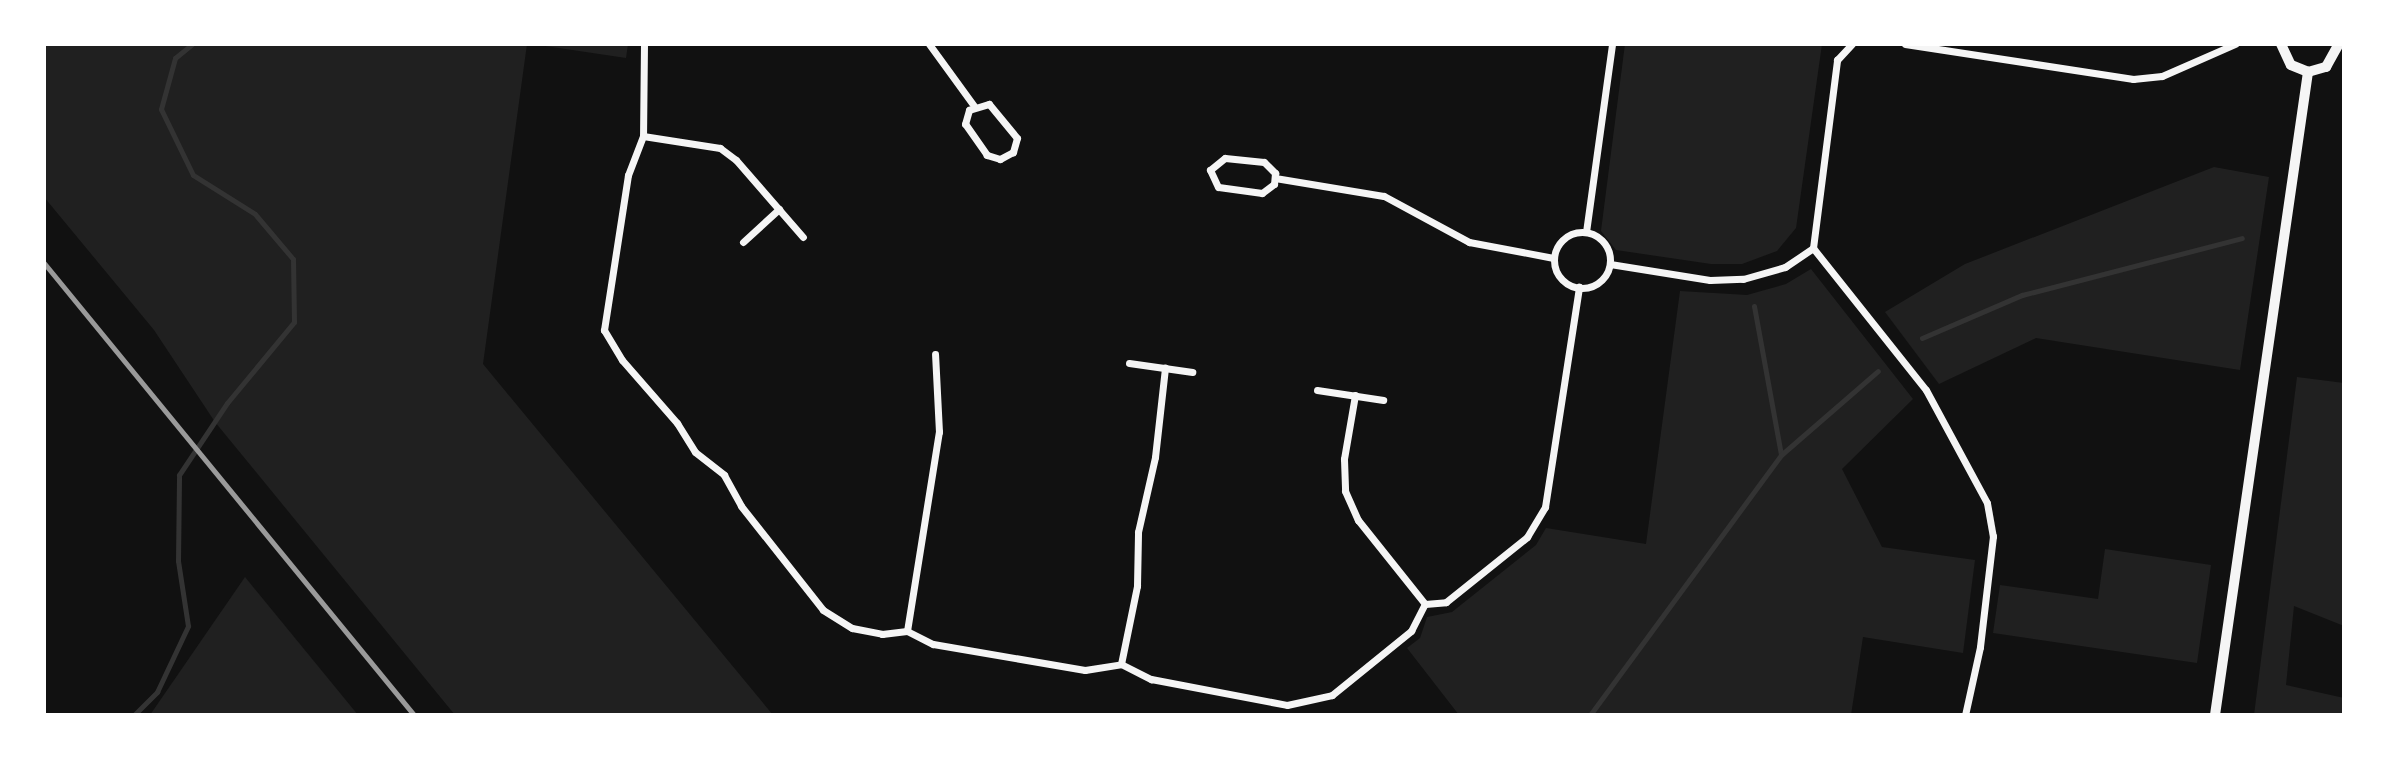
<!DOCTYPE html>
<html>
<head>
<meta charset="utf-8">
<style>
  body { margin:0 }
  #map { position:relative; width:2388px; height:759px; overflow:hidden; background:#111; font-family:"Open Sans",sans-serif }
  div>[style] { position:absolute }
  .green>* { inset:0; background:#202020 }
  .stream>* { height:5px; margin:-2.5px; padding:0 2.5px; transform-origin:2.5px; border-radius:2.5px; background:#333 }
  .minor>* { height:7px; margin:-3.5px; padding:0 3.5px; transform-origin:3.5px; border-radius:3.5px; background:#f5f5f5 }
  .minor>.ring { margin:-3.5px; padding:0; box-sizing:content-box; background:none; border:7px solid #f5f5f5; border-radius:50% }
  .tertiary>* { height:10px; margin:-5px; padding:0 5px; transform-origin:5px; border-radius:5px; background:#f5f5f5 }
  .rail>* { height:5px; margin:-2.5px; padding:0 2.5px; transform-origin:2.5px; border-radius:2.5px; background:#9a9a9a }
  span { translate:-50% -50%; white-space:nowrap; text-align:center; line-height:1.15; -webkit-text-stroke:5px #fff; paint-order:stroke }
  .frame { position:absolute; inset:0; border:46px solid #fff; pointer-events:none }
</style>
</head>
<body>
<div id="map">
  <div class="green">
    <i style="clip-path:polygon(44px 44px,527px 44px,483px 364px,773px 715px,455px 715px,215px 422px,154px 330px,44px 197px)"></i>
    <i style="clip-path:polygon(532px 44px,628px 44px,626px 58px)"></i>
    <i style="clip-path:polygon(1625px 44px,1822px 44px,1796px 228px,1777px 251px,1742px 264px,1711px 264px,1616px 250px,1601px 231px)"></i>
    <i style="clip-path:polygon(2214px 167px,2269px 177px,2240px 370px,2036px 338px,1939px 384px,1885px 312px,1965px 264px)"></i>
    <i style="clip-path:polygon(1811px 269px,1913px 399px,1842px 469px,1882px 547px,1975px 560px,1963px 653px,1863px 637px,1851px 715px,1459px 715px,1407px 648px,1420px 638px,1427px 617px,1452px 612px,1536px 545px,1546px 528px,1646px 544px,1680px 291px,1747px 295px,1786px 284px)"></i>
    <i style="clip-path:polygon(2297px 377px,2344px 383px,2344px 626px,2294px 606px,2286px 685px,2344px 698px,2344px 715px,2254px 715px)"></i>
    <i style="clip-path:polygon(2105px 549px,2211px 565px,2197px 663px,1993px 633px,2000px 585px,2098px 599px)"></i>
    <i style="clip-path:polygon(245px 577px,358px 715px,150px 715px)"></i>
  </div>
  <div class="stream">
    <i style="left:1754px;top:306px;width:150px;rotate:79.7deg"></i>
    <i style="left:1922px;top:338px;width:109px;rotate:-23.3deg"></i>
    <i style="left:2022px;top:295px;width:227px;rotate:-14.5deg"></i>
    <i style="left:134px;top:715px;width:33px;rotate:-45deg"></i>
    <i style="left:157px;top:692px;width:73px;rotate:-64.8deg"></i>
    <i style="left:188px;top:626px;width:66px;rotate:-98.7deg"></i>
    <i style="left:178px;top:561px;width:86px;rotate:-89.3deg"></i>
    <i style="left:179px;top:475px;width:87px;rotate:-56.3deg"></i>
    <i style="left:227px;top:403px;width:105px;rotate:-50.4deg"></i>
    <i style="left:294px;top:322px;width:63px;rotate:-90.9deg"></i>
    <i style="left:293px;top:259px;width:59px;rotate:-130.2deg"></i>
    <i style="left:255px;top:214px;width:73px;rotate:-147.8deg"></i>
    <i style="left:193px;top:175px;width:73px;rotate:-115.9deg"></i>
    <i style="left:161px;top:109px;width:53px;rotate:-74.6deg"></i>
    <i style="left:175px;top:58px;width:22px;rotate:-39deg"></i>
    <i style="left:1590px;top:715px;width:323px;rotate:-53.7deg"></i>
    <i style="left:1781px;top:455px;width:128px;rotate:-40.9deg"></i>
  </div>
  <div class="minor">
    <i style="left:644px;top:44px;width:92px;rotate:90.6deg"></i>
    <i style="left:643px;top:136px;width:42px;rotate:111deg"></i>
    <i style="left:628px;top:175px;width:157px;rotate:98.8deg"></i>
    <i style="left:604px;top:330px;width:35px;rotate:59deg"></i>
    <i style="left:622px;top:360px;width:84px;rotate:48.9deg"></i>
    <i style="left:677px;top:423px;width:34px;rotate:58deg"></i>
    <i style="left:695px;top:452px;width:37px;rotate:38deg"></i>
    <i style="left:724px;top:475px;width:35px;rotate:61deg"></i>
    <i style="left:741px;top:506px;width:132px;rotate:51.7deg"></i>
    <i style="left:823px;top:610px;width:34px;rotate:32deg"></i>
    <i style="left:852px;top:628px;width:31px;rotate:11deg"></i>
    <i style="left:882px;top:634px;width:25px;rotate:-7deg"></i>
    <i style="left:907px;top:631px;width:29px;rotate:27deg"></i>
    <i style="left:933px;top:644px;width:154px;rotate:9.7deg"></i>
    <i style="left:1085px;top:670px;width:36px;rotate:-9deg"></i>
    <i style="left:1121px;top:664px;width:34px;rotate:27deg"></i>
    <i style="left:1151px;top:679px;width:138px;rotate:10.8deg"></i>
    <i style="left:1287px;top:705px;width:46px;rotate:-12.5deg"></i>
    <i style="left:1332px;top:695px;width:102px;rotate:-39deg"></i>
    <i style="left:1411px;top:631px;width:30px;rotate:-63deg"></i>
    <i style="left:1425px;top:604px;width:21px;rotate:-5deg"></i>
    <i style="left:1446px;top:602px;width:104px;rotate:-38.7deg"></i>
    <i style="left:1527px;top:537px;width:35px;rotate:-59deg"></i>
    <i style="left:1545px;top:507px;width:223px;rotate:-81.2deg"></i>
    <i style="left:929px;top:44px;width:77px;rotate:54deg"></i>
    <i style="left:1905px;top:44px;width:231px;rotate:8.7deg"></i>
    <i style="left:2133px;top:79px;width:29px;rotate:-6deg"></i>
    <i style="left:2162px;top:76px;width:80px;rotate:-23.7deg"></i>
    <i style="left:989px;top:104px;width:44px;rotate:50.5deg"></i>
    <i style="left:1017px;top:138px;width:15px;rotate:106deg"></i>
    <i style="left:1013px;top:152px;width:15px;rotate:152deg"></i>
    <i style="left:1000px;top:159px;width:14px;rotate:-163deg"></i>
    <i style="left:987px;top:155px;width:38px;rotate:-125deg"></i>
    <i style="left:965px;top:124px;width:15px;rotate:-74deg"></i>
    <i style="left:969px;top:110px;width:21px;rotate:-17deg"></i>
    <i style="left:643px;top:136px;width:78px;rotate:8.9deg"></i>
    <i style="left:720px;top:148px;width:20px;rotate:37deg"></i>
    <i style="left:736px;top:160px;width:102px;rotate:49deg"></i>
    <i style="left:1225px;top:158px;width:39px;rotate:6deg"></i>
    <i style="left:1264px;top:162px;width:16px;rotate:45deg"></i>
    <i style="left:1275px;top:173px;width:11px;rotate:95deg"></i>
    <i style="left:1274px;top:184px;width:15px;rotate:143deg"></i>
    <i style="left:1262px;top:193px;width:44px;rotate:-172.2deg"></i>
    <i style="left:1218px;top:187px;width:19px;rotate:-115deg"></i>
    <i style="left:1210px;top:170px;width:19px;rotate:-39deg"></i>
    <i style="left:1275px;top:178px;width:110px;rotate:9.4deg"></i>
    <i style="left:1384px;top:196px;width:97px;rotate:28.4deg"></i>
    <i style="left:1469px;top:242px;width:86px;rotate:10.7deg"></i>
    <i style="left:1586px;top:232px;width:190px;rotate:-82.1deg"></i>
    <i class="ring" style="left:1554px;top:232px;width:49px;height:49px"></i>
    <i style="left:743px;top:242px;width:49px;rotate:-42.5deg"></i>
    <i style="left:1813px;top:248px;width:181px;rotate:51.5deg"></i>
    <i style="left:1926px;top:390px;width:128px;rotate:61.6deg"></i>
    <i style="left:1987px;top:503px;width:34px;rotate:80deg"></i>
    <i style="left:1993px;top:536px;width:112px;rotate:96.7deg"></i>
    <i style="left:1980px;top:647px;width:70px;rotate:102.4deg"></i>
    <i style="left:1610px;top:264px;width:101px;rotate:9.1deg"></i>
    <i style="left:1710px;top:280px;width:33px;rotate:-2deg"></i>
    <i style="left:1743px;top:279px;width:44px;rotate:-15.9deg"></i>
    <i style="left:1785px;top:267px;width:34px;rotate:-34deg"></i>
    <i style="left:1813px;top:248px;width:190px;rotate:-82.7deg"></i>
    <i style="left:1837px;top:60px;width:22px;rotate:-47deg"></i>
    <i style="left:1129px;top:363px;width:64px;rotate:8.1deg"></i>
    <i style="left:1317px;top:390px;width:67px;rotate:8.6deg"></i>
    <i style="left:1355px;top:395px;width:65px;rotate:99.8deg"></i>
    <i style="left:1344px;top:459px;width:32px;rotate:88deg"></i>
    <i style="left:1345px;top:491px;width:32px;rotate:66deg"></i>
    <i style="left:1358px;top:520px;width:107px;rotate:51.4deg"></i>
    <i style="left:907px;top:631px;width:202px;rotate:-80.9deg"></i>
    <i style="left:939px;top:432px;width:78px;rotate:-92.9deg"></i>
    <i style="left:1121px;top:664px;width:80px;rotate:-78.4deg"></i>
    <i style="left:1137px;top:586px;width:54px;rotate:-88.9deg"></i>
    <i style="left:1138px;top:532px;width:77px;rotate:-77.2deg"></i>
    <i style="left:1155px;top:457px;width:90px;rotate:-83.6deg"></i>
  </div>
  <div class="tertiary">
    <i style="left:2281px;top:44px;width:23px;rotate:65deg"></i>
    <i style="left:2291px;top:65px;width:18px;rotate:22deg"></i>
    <i style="left:2308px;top:72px;width:19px;rotate:-16deg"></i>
    <i style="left:2326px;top:67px;width:26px;rotate:-61deg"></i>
    <i style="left:2215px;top:715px;width:650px;rotate:-81.77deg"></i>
  </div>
  <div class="rail">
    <i style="left:44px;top:263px;width:584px;rotate:50.7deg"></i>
  </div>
  <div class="frame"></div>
</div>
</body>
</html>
